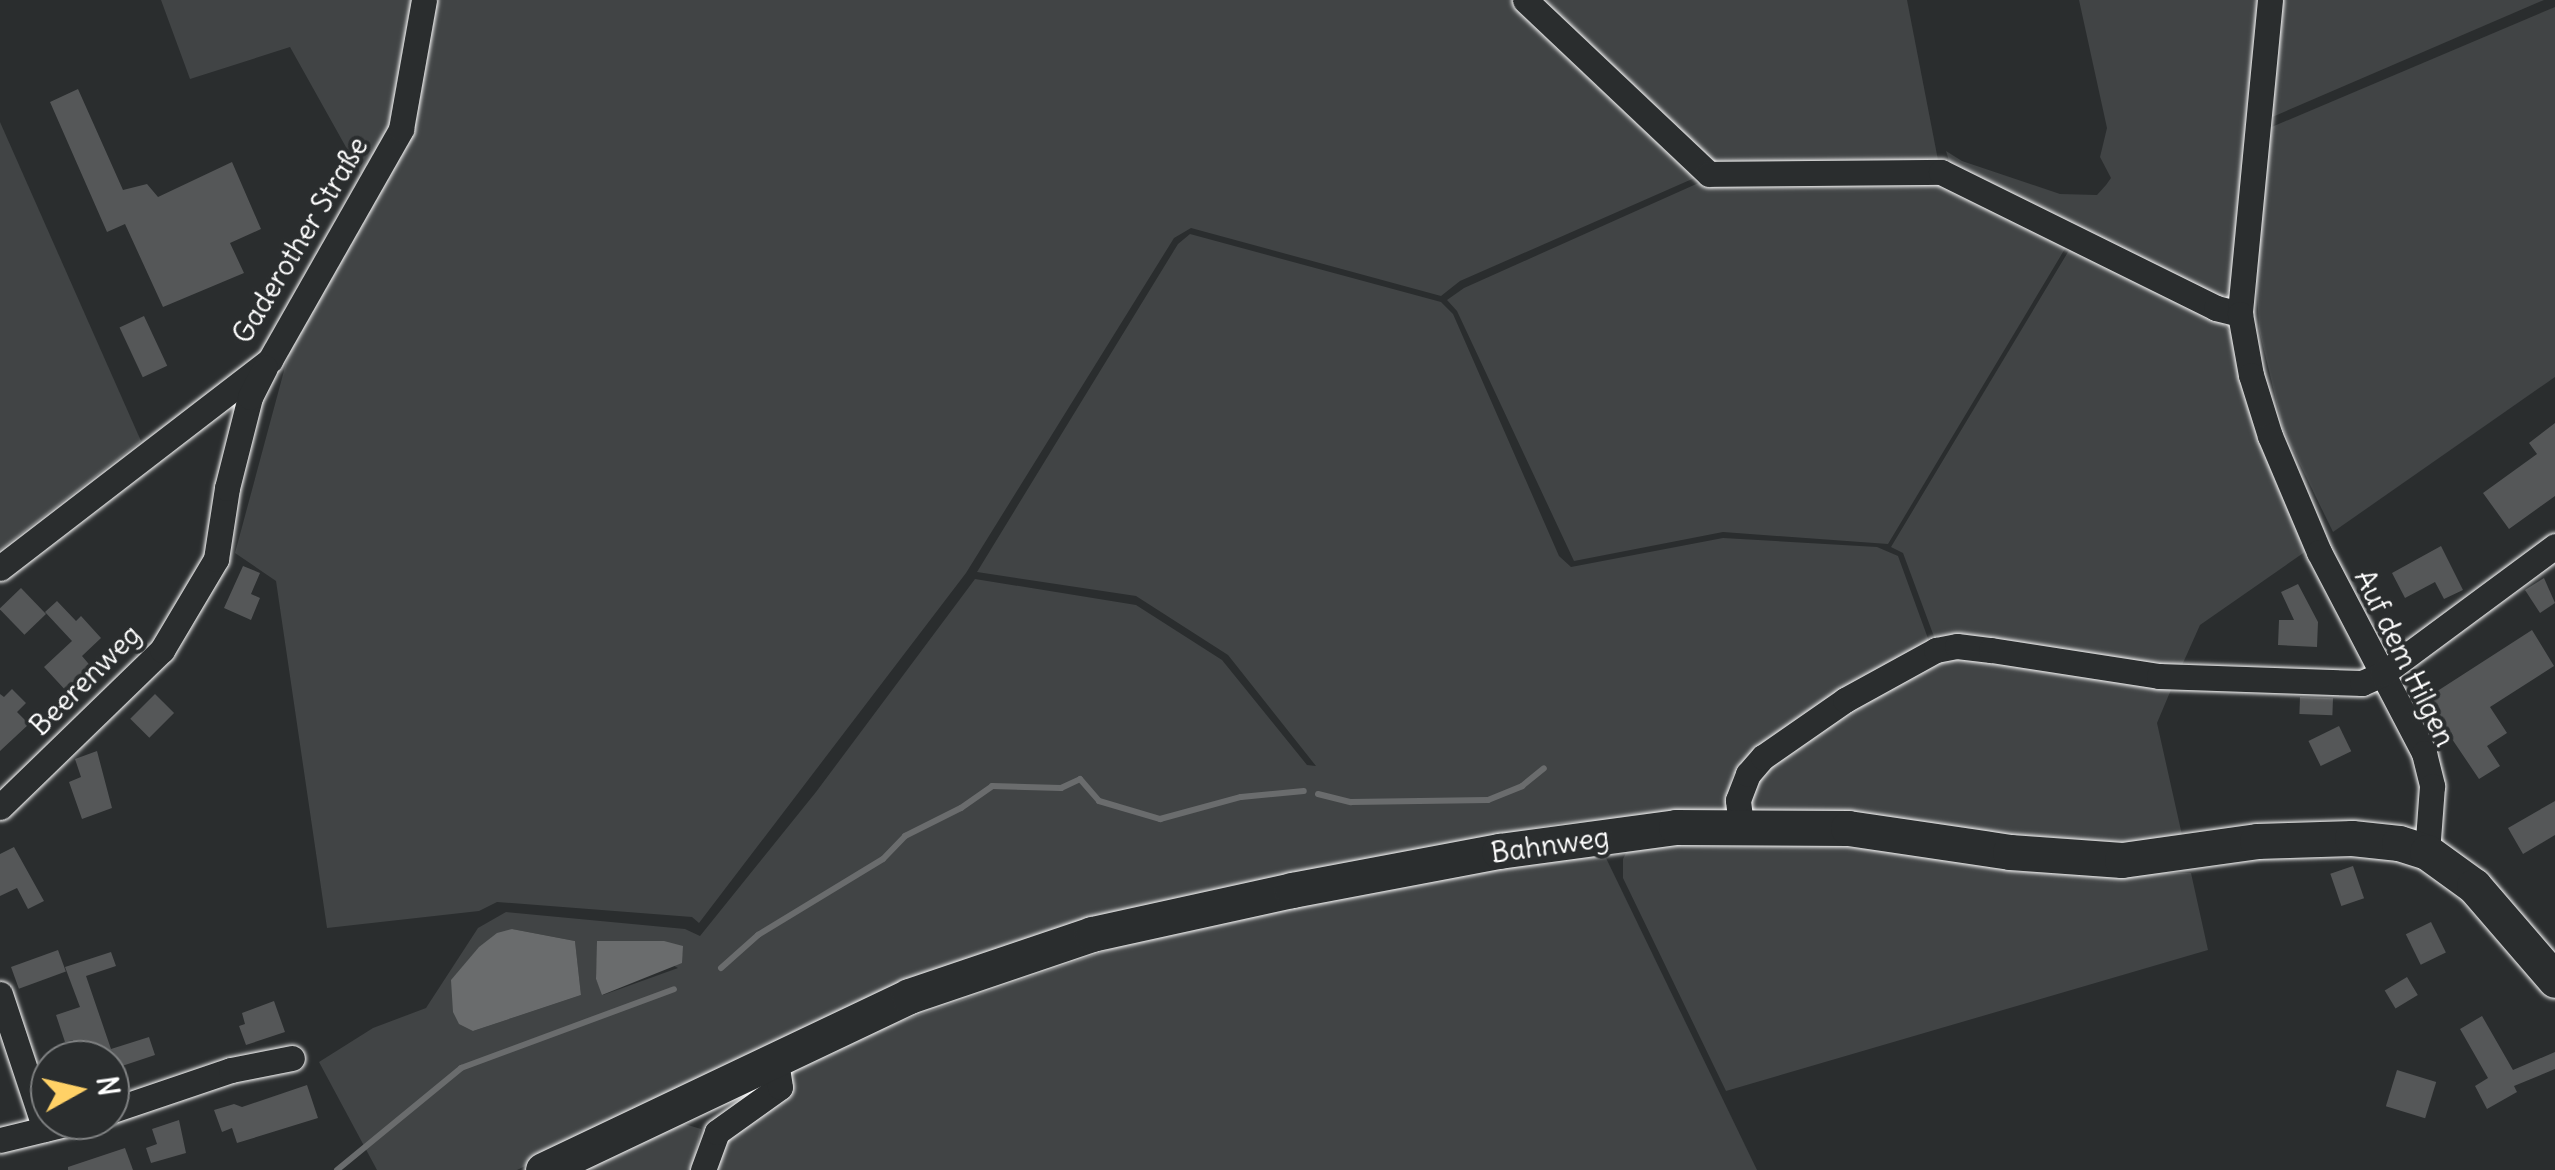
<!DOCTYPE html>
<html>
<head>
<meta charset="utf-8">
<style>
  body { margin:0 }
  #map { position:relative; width:2555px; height:1170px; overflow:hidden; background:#2a2d2e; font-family:Delius,sans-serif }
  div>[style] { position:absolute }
  .green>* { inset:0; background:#414445 }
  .water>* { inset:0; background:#6a6c6d }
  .stream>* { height:6px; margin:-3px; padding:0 3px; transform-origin:3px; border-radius:3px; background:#6a6c6d }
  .building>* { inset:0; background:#555758; transform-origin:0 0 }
  .roads { filter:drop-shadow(0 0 2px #fff) drop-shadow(0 0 2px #fff) }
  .street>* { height:25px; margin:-12.5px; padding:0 12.5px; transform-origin:12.5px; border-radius:12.5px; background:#2a2d2e }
  .secondary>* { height:35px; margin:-17.5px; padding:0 17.5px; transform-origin:17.5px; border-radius:17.5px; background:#2a2d2e }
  span { translate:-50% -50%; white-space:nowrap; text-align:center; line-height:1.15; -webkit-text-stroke:8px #2a2d2e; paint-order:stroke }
  .street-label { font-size:28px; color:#fff }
  .north { position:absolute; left:30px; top:1040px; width:100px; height:100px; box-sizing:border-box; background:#2a2d2e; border:2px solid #7f8182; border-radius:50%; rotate:82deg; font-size:28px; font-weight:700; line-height:40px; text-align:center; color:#fff }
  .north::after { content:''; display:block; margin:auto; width:35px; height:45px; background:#ffd166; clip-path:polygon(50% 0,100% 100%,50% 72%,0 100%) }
</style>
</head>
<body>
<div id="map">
  <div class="green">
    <i style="clip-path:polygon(161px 0,416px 0,401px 90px,383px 141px,361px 174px,290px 47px,190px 79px)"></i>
    <i style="clip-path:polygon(431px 0,1517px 0,1699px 176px,1460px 281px,1441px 296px,1191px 228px,1174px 238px,966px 573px,699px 923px,692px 917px,497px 902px,479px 911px,327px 928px,276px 581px,235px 553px,292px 341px,382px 181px)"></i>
    <i style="clip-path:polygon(1532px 0,1907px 0,1938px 160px,1714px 165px)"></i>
    <i style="clip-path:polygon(2079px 0,2259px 0,2233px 287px,2226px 295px,2217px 297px,1951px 167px,1946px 151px,1962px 161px,2060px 194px,2097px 195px,2106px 185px,2111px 178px,2100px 157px,2107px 128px)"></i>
    <i style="clip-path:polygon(2279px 0,2544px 0,2270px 118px)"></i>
    <i style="clip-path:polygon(2555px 7px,2555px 377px,2333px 532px,2283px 429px,2259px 329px,2255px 251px,2267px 129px)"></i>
    <i style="clip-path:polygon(0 122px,141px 441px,0 550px)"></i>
    <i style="clip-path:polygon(1925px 176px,2066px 247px,1888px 544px,1723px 532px,1574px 561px,1457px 311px,1447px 300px,1464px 288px,1703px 181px)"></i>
    <i style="clip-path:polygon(evenodd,1190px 234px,1441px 302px,1453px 314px,1559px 556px,1571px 567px,1723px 538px,1877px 547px,1898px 556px,1930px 644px,1751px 756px,1732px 776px,1725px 813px,1560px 823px,1299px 874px,702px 1079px,517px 1170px,377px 1170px,319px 1062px,373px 1028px,426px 1008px,478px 928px,506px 912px,685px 929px,700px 936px,816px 792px,975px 579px,1136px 605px,1222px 660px,1307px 765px,1316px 766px,1228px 655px,1136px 596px,977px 572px,1178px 244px,1190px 234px,512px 929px,575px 941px,581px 995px,473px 1031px,512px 929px,1190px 234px,598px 941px,629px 941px,678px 968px,603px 995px,596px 979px,598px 941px)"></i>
    <i style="clip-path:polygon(2074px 242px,2221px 321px,2233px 335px,2312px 547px,2200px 625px,2179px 672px,1936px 642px,1903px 553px,1891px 547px)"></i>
    <i style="clip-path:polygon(1958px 654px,2173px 685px,2157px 723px,2182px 835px,2153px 845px,1750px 815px,1743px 800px,1763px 766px,1907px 668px)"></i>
    <i style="clip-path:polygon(1768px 839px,1941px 857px,2018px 872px,2191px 873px,2208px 950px,1726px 1091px,1623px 878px,1623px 859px,1630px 845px)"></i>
    <i style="clip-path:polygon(1588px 852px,1606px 858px,1757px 1170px,710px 1170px,720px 1140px,788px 1060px,1146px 937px,1267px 908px)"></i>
    <i style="clip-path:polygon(671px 1120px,701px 1129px,692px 1170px,576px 1170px)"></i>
  </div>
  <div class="water">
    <i style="clip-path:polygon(512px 929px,575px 941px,581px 995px,473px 1031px,459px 1024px,453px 1012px,451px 980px,479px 947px,497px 933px)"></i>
    <i style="clip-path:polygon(597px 941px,664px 941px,683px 946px,682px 963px,602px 995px,596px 979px)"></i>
  </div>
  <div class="stream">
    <i style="left:1318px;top:794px;width:34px;rotate:14deg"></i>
    <i style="left:1351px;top:802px;width:137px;rotate:-0.8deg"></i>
    <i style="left:1488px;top:800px;width:37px;rotate:-22deg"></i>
    <i style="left:1522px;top:786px;width:28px;rotate:-39deg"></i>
    <i style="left:721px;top:968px;width:50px;rotate:-41.7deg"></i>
    <i style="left:758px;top:935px;width:146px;rotate:-31.3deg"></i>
    <i style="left:883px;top:859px;width:32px;rotate:-46deg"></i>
    <i style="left:905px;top:836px;width:63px;rotate:-26.6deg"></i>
    <i style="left:961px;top:808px;width:38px;rotate:-35deg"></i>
    <i style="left:992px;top:786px;width:69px;rotate:1.7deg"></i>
    <i style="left:1061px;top:788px;width:21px;rotate:-25deg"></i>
    <i style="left:1080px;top:779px;width:29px;rotate:49deg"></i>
    <i style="left:1099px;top:801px;width:64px;rotate:16.4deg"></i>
    <i style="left:1160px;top:819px;width:84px;rotate:-15.2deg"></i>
    <i style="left:1241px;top:797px;width:63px;rotate:-5.4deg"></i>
    <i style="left:337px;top:1170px;width:161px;rotate:-39.4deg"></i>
    <i style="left:461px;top:1068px;width:227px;rotate:-20.3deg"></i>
  </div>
  <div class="building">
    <i style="clip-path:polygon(78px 89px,123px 190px,147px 184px,158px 197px,232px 162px,261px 229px,230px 243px,244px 273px,163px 307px,125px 224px,107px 232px,50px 102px)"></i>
    <i style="left:144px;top:316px;width:55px;height:27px;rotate:65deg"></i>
    <i style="clip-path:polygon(2555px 423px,2555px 496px,2509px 529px,2483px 493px,2537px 454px,2529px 443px)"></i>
    <i style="clip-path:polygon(2441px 546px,2463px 590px,2444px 599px,2435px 582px,2405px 598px,2392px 573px)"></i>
    <i style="clip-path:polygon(243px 566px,260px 573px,251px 594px,260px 598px,251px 620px,224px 608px)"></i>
    <i style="clip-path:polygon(2544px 578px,2555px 603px,2540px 613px,2525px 590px)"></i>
    <i style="clip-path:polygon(2298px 584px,2318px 622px,2317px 647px,2278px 645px,2279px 620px,2294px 620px,2281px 592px)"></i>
    <i style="left:21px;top:588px;width:36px;height:30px;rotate:46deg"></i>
    <i style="clip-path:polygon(57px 601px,76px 621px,81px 616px,101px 638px,82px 656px,93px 669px,68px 693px,44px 667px,72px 641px,45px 612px)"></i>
    <i style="clip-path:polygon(2532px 630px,2554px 666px,2490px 707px,2507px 733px,2487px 746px,2500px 766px,2479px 779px,2425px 699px)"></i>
    <i style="clip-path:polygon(12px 689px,26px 703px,17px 712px,29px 724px,0 751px,0 694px,4px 697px)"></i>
    <i style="left:155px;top:694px;width:27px;height:35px;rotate:45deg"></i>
    <i style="left:2300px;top:697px;width:33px;height:17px;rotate:2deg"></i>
    <i style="left:2339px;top:726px;width:28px;height:34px;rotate:64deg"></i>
    <i style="clip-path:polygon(97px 751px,112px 808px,82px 819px,69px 782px,81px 777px,75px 759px)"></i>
    <i style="clip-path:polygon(2555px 801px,2555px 835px,2523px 854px,2508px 828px)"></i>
    <i style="clip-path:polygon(14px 847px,44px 901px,28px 909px,17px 888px,0 896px,0 854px)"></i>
    <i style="left:2353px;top:866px;width:34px;height:24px;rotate:71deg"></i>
    <i style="left:2431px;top:922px;width:34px;height:28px;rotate:64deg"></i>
    <i style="left:58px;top:950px;width:23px;height:50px;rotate:70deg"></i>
    <i style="clip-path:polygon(111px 952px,116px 966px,86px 976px,111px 1049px,149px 1037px,155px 1055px,110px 1070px,110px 1060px,79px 1060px,73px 1040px,65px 1042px,56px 1015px,80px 1007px,65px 967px)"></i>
    <i style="left:2407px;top:977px;width:21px;height:26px;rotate:59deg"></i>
    <i style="clip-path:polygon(274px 1001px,285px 1032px,246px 1045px,239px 1026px,245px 1024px,242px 1013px)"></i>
    <i style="clip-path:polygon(2482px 1016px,2513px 1070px,2555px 1052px,2555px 1069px,2514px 1086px,2517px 1092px,2487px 1109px,2475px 1086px,2488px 1078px,2460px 1029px)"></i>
    <i style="left:2397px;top:1070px;width:41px;height:38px;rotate:17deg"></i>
    <i style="clip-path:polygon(307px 1085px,318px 1118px,237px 1143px,232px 1128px,222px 1132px,214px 1110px,234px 1104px,242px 1107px)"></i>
    <i style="clip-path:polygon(179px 1120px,186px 1153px,151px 1163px,146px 1148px,157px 1144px,152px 1129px)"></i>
    <i style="clip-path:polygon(125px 1148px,133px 1170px,68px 1170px,68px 1167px)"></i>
  </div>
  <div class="roads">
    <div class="street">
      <i style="left:1525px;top:0;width:253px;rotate:43.4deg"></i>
      <i style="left:1709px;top:174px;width:232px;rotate:-0.5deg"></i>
      <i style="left:1941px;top:172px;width:307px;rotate:26.3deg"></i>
      <i style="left:2216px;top:308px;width:25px;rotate:14deg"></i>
      <i style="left:2270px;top:0;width:315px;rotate:95.5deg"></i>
      <i style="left:2240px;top:314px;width:62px;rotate:79.8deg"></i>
      <i style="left:2251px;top:375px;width:64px;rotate:72.7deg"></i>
      <i style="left:2270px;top:436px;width:126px;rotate:67.1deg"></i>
      <i style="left:2319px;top:552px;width:227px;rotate:62.4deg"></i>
      <i style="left:2424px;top:753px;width:34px;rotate:76deg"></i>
      <i style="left:2432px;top:786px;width:66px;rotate:94.3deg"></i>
      <i style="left:0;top:568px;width:341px;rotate:-37.6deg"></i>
      <i style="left:270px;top:360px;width:266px;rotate:-60.4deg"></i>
      <i style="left:401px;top:129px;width:131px;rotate:-79.9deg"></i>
      <i style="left:0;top:807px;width:226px;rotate:-44.1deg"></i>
      <i style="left:162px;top:650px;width:106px;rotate:-59.3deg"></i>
      <i style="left:216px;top:559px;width:72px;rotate:-81.2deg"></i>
      <i style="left:227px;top:488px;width:94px;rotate:-75.8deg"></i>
      <i style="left:250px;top:397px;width:33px;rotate:-63deg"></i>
      <i style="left:1741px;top:825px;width:25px;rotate:-97deg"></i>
      <i style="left:1738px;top:800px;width:28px;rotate:-69deg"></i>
      <i style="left:1748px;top:774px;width:23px;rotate:-49deg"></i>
      <i style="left:1763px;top:757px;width:100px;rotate:-34.8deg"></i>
      <i style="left:1845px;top:700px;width:104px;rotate:-28.8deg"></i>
      <i style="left:1936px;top:650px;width:21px;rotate:-11deg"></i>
      <i style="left:1957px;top:646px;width:34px;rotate:7deg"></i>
      <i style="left:1991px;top:650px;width:170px;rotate:8.8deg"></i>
      <i style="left:2159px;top:676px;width:203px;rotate:2deg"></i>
      <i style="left:2362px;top:683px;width:22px;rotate:-24deg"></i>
      <i style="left:2382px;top:674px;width:215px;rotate:-36.5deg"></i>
      <i style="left:0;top:994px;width:142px;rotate:71.6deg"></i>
      <i style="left:110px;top:1111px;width:128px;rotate:-18.7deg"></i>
      <i style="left:231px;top:1070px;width:62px;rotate:-11.1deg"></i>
      <i style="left:0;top:1140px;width:84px;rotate:-13.7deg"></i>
      <i style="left:703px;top:1170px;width:40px;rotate:-69.8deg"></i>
      <i style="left:717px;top:1132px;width:77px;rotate:-35.5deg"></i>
      <i style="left:780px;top:1087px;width:31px;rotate:-99deg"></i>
    </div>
    <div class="secondary">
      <i style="left:543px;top:1170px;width:405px;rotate:-25.4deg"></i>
      <i style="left:909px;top:996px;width:193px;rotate:-18.7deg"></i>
      <i style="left:1092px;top:934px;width:205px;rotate:-12.4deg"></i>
      <i style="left:1292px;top:890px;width:211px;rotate:-10.7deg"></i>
      <i style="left:1499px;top:851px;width:179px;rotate:-7.7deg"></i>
      <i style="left:1676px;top:827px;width:172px;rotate:0.3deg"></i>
      <i style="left:1848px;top:828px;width:164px;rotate:8.4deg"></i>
      <i style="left:2010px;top:852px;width:112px;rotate:4.1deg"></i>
      <i style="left:2122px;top:860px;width:136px;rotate:-8deg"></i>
      <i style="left:2257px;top:841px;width:95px;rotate:-1.8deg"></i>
      <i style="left:2352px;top:838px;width:47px;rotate:6.1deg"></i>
      <i style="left:2399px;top:843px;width:29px;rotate:18deg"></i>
      <i style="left:2427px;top:852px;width:58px;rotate:35.9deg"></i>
      <i style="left:2474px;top:886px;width:124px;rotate:49.2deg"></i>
    </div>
  </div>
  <div class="street-label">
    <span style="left:300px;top:240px;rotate:-59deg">Gaderother Straße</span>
    <span style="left:2405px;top:658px;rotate:64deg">Auf dem Hilgen</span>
    <span style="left:85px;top:680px;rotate:-45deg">Beerenweg</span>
    <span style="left:1550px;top:845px;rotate:-8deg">Bahnweg</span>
  </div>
  <div class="north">N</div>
</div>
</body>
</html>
